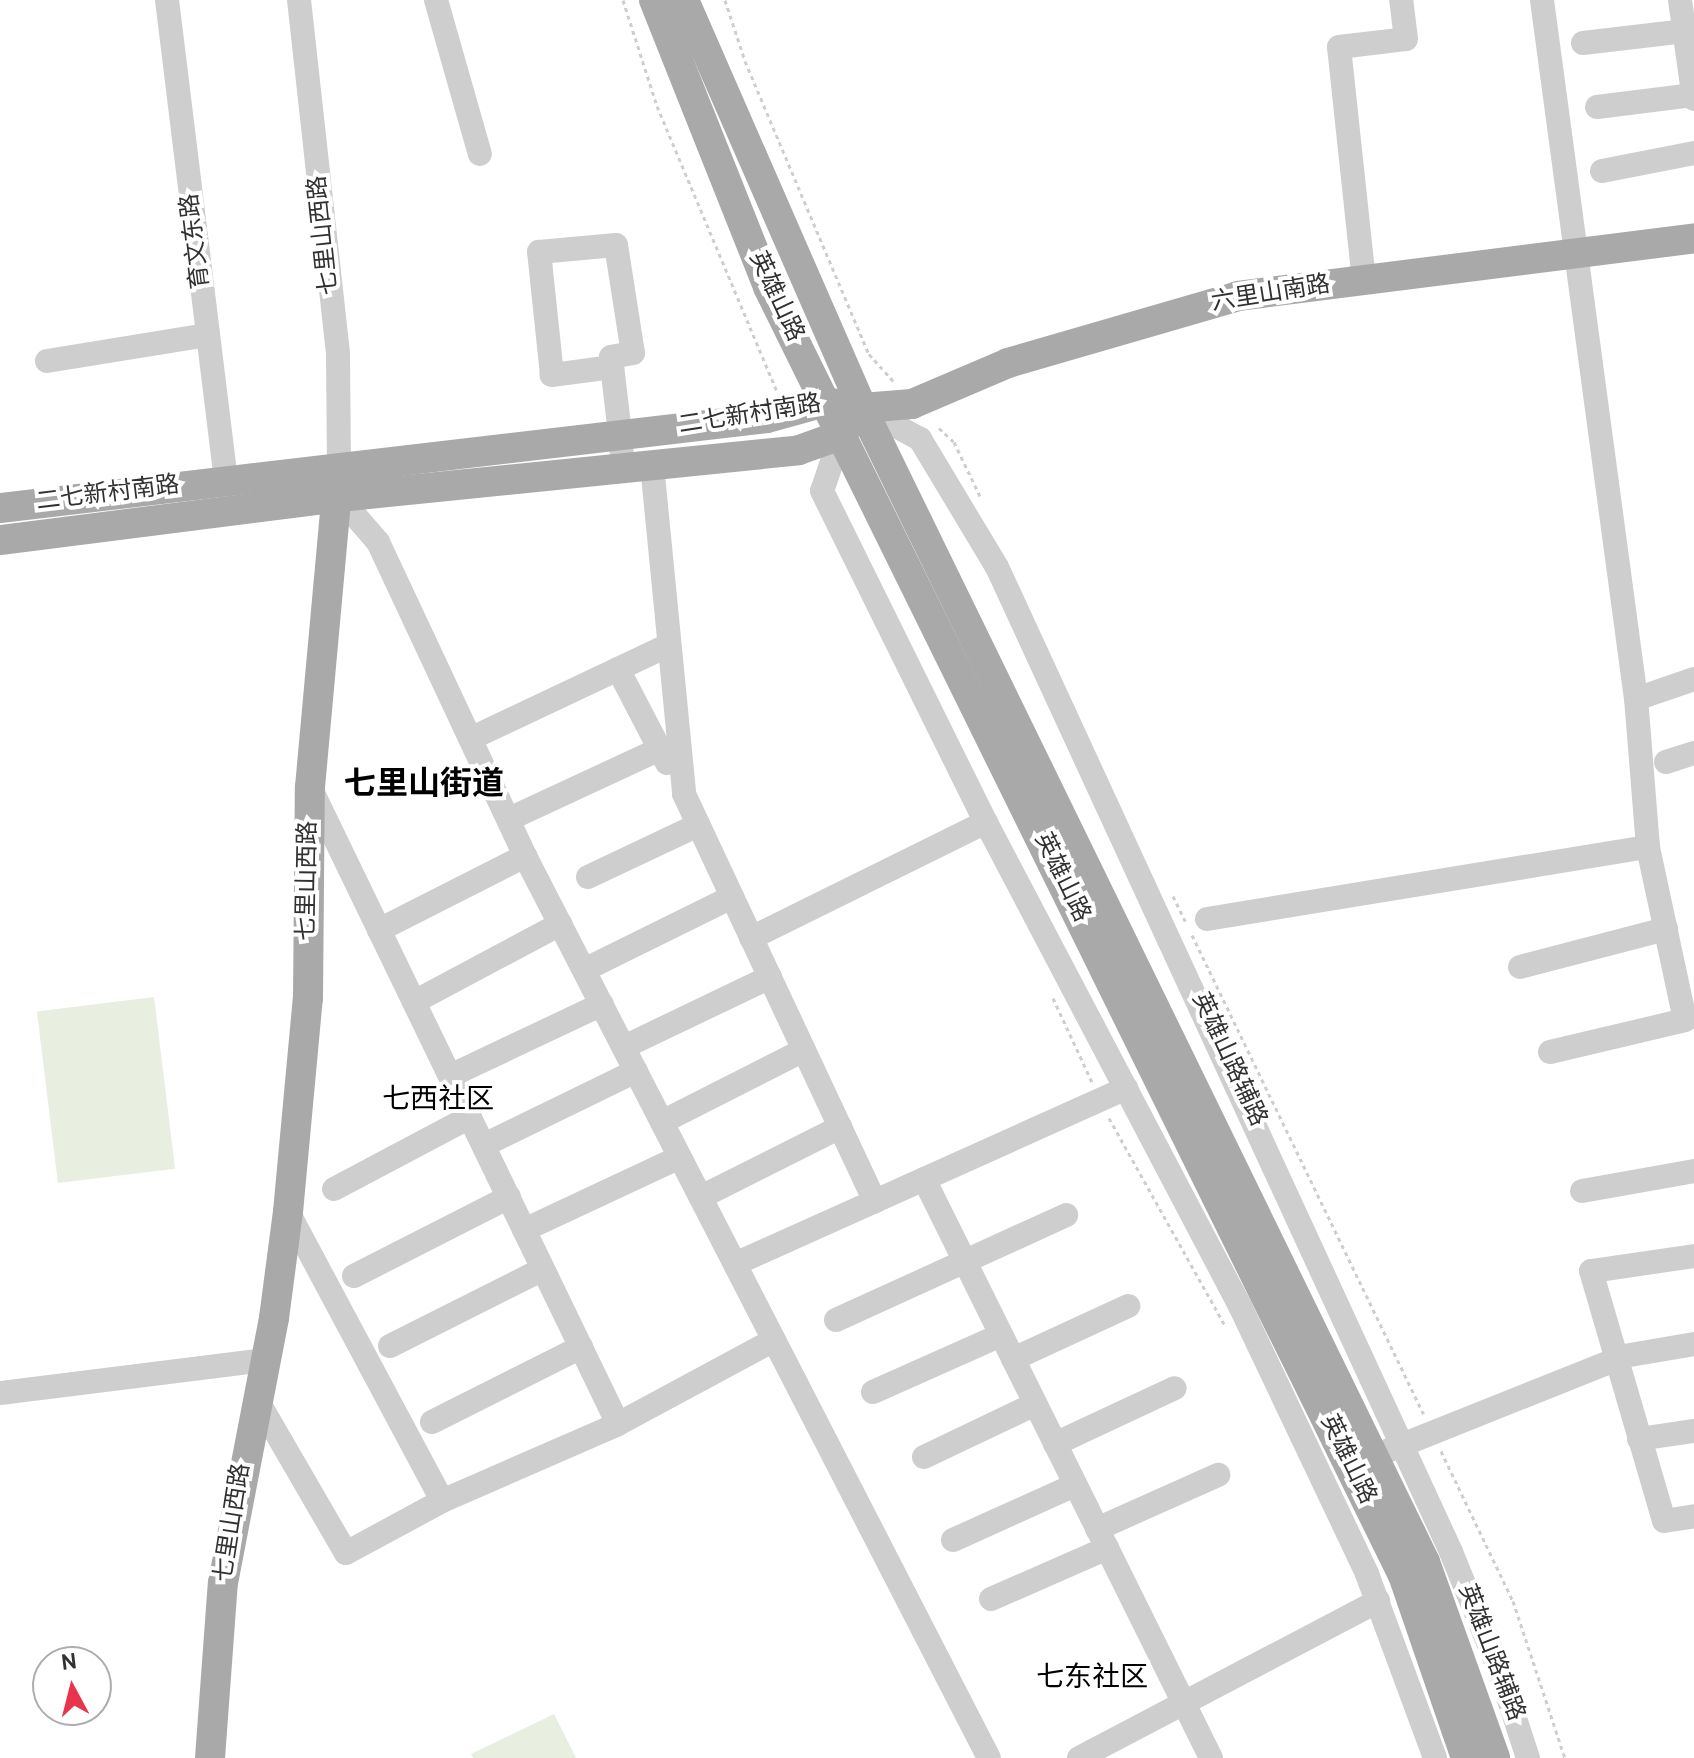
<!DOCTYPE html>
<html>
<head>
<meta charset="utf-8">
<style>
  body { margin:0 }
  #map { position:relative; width:1694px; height:1758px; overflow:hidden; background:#fff; font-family:Overpass,"Noto Sans SC",sans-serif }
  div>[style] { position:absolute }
  .green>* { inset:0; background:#e8eee0; transform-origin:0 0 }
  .path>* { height:3px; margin-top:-1.5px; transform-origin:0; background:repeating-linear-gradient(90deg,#cecece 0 4px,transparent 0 8px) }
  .minor>* { height:24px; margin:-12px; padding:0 12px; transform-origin:12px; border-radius:12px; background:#cecece }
  .major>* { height:30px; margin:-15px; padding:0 15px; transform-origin:15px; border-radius:15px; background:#a9a9a9 }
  span { translate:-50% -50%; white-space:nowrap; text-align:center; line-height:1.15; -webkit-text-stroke:8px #fff; paint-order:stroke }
  .street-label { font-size:24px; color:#313131 }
  .quarter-label { font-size:28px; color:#000 }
  .district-label { font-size:32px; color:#000; font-weight:700 }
  .north { position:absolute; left:32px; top:1646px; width:80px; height:80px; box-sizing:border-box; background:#fff; border:2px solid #adadad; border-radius:50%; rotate:353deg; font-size:22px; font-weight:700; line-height:32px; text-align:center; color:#313131 }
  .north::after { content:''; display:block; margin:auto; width:28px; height:36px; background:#e8344d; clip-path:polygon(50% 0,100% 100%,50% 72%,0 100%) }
</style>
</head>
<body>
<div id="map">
  <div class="green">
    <i style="left:154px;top:997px;width:173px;height:118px;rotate:83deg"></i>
    <i style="clip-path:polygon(554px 1714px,576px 1758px,473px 1758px,471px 1754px)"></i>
  </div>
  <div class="path">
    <i style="left:623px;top:0;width:111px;rotate:72.2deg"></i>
    <i style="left:657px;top:106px;width:309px;rotate:67.2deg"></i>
    <i style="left:725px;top:0;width:64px;rotate:71.8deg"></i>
    <i style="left:745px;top:61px;width:318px;rotate:67.1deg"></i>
    <i style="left:869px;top:354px;width:39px;rotate:48deg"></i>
    <i style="left:939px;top:428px;width:21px;rotate:43deg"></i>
    <i style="left:954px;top:442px;width:60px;rotate:64.3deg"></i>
    <i style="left:1173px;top:896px;width:28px;rotate:64deg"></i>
    <i style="left:1192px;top:935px;width:533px;rotate:64.2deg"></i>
    <i style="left:1053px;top:998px;width:93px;rotate:65.1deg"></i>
    <i style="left:1109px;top:1118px;width:236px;rotate:60.8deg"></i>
    <i style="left:1441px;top:1451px;width:166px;rotate:64.4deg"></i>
    <i style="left:1513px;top:1601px;width:165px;rotate:71.7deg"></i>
  </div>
  <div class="minor">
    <i style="left:167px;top:0;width:485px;rotate:83deg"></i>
    <i style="left:299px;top:0;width:356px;rotate:83.7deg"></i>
    <i style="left:338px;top:354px;width:114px;rotate:89.5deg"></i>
    <i style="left:436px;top:0;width:160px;rotate:74.1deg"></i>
    <i style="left:1680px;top:0;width:100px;rotate:82deg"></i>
    <i style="left:1583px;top:43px;width:103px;rotate:-6.7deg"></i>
    <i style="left:1597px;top:107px;width:97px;rotate:-7.1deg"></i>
    <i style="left:1602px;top:171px;width:94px;rotate:-11.1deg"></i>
    <i style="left:1364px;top:281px;width:235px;rotate:-96.1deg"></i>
    <i style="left:1339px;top:47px;width:67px;rotate:-6.8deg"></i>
    <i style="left:1406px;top:39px;width:39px;rotate:-97deg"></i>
    <i style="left:47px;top:361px;width:163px;rotate:-9.2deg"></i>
    <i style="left:612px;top:367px;width:61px;rotate:172.4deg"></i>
    <i style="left:552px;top:375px;width:124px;rotate:-96deg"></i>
    <i style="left:539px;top:252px;width:77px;rotate:-5.2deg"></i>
    <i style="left:616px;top:245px;width:109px;rotate:81.1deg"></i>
    <i style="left:633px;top:353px;width:22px;rotate:170deg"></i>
    <i style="left:611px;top:357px;width:78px;rotate:83.3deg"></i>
    <i style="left:620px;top:434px;width:34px;rotate:85deg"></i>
    <i style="left:862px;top:408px;width:66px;rotate:28.1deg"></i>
    <i style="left:920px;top:439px;width:149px;rotate:59deg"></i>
    <i style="left:997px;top:567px;width:1085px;rotate:65.25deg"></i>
    <i style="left:1451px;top:1552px;width:126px;rotate:67.7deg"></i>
    <i style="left:1499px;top:1669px;width:94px;rotate:72deg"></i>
    <i style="left:841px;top:435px;width:59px;rotate:108.7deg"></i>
    <i style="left:822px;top:491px;width:361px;rotate:63.7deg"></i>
    <i style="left:982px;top:815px;width:555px;rotate:62.28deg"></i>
    <i style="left:1240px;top:1306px;width:297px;rotate:64.6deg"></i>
    <i style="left:1367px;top:1574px;width:196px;rotate:69.7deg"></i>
    <i style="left:652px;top:465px;width:331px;rotate:84.4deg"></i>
    <i style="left:684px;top:794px;width:450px;rotate:64.9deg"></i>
    <i style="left:339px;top:497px;width:60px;rotate:49.1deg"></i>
    <i style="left:378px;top:542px;width:347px;rotate:64.9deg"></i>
    <i style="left:525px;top:856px;width:1014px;rotate:62.78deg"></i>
    <i style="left:618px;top:669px;width:106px;rotate:62.5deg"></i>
    <i style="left:1636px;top:699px;width:61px;rotate:-19deg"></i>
    <i style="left:472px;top:738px;width:218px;rotate:-25.3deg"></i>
    <i style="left:1666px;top:762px;width:29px;rotate:-18deg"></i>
    <i style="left:311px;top:789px;width:705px;rotate:64.2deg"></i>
    <i style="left:618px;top:1424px;width:177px;rotate:-28.3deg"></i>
    <i style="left:509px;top:819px;width:166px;rotate:-24.9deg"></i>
    <i style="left:588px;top:877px;width:122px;rotate:-25.3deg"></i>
    <i style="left:1207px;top:919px;width:447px;rotate:-9.3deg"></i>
    <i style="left:1648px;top:847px;width:148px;rotate:-94.6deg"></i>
    <i style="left:1636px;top:699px;width:705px;rotate:-97.66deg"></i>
    <i style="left:379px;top:930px;width:164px;rotate:-26.9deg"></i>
    <i style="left:751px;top:938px;width:262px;rotate:-26.3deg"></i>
    <i style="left:1520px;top:967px;width:151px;rotate:-14.6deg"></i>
    <i style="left:584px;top:970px;width:165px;rotate:-26.3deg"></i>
    <i style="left:414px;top:1002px;width:166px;rotate:-28.1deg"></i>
    <i style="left:624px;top:1047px;width:162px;rotate:-25.6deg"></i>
    <i style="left:1550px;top:1052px;width:139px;rotate:-13.3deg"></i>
    <i style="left:1685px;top:1020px;width:177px;rotate:-102.1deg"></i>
    <i style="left:450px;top:1076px;width:168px;rotate:-25.3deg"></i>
    <i style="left:662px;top:1122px;width:159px;rotate:-26.9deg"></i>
    <i style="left:484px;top:1145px;width:169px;rotate:-26deg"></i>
    <i style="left:924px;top:1179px;width:646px;rotate:63.63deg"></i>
    <i style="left:334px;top:1189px;width:154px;rotate:-27.9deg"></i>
    <i style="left:1582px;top:1191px;width:114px;rotate:-10.1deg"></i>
    <i style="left:701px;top:1197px;width:156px;rotate:-26.7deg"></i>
    <i style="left:288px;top:1212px;width:327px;rotate:61.9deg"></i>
    <i style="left:442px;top:1501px;width:192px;rotate:-23.6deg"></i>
    <i style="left:524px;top:1230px;width:172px;rotate:-25.1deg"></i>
    <i style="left:1694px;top:1256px;width:104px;rotate:171.7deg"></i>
    <i style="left:1591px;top:1271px;width:260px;rotate:73.7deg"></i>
    <i style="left:1664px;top:1521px;width:30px;rotate:-9deg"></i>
    <i style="left:735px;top:1264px;width:429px;rotate:-24.2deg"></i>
    <i style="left:354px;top:1276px;width:174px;rotate:-27deg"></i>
    <i style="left:836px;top:1320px;width:253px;rotate:-24.5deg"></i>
    <i style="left:390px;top:1346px;width:171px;rotate:-26.7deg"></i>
    <i style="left:1013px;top:1359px;width:127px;rotate:-24.7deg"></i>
    <i style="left:873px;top:1392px;width:140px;rotate:-24deg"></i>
    <i style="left:0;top:1393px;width:266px;rotate:-7.1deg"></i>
    <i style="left:256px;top:1398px;width:179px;rotate:59.9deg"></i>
    <i style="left:346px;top:1553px;width:109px;rotate:-28.4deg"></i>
    <i style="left:432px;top:1422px;width:167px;rotate:-26.7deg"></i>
    <i style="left:1639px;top:1439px;width:56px;rotate:-8.3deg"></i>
    <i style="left:1055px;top:1444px;width:132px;rotate:-25deg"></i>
    <i style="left:1387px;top:1451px;width:255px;rotate:-21.8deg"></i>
    <i style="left:1624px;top:1356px;width:71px;rotate:-9.7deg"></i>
    <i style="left:924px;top:1457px;width:123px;rotate:-25.5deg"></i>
    <i style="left:1097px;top:1529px;width:133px;rotate:-24.1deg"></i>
    <i style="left:953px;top:1540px;width:134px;rotate:-24.3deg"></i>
    <i style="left:991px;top:1599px;width:127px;rotate:-23.7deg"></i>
    <i style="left:1079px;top:1758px;width:338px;rotate:-27.7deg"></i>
  </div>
  <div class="major">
    <i style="left:654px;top:0;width:309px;rotate:68.3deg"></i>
    <i style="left:768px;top:287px;width:1436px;rotate:63.76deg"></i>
    <i style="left:1403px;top:1575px;width:194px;rotate:71deg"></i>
    <i style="left:684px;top:0;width:445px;rotate:66.4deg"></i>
    <i style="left:862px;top:408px;width:1284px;rotate:63.99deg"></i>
    <i style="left:1425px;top:1562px;width:208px;rotate:70.3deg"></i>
    <i style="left:0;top:508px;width:772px;rotate:-6.69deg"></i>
    <i style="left:767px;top:418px;width:60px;rotate:-15.4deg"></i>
    <i style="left:825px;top:402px;width:37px;rotate:9deg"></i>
    <i style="left:862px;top:408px;width:50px;rotate:-4.6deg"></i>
    <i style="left:912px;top:404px;width:104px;rotate:-23.1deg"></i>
    <i style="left:1008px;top:363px;width:240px;rotate:-16.2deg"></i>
    <i style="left:1238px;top:296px;width:460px;rotate:-7.2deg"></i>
    <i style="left:0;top:540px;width:342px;rotate:-7.2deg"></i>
    <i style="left:339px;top:497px;width:462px;rotate:-5.8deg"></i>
    <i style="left:799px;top:450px;width:45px;rotate:-19.7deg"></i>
    <i style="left:841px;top:435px;width:20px;rotate:-53deg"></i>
    <i style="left:210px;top:1758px;width:175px;rotate:-85.8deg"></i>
    <i style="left:223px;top:1583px;width:270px;rotate:-79.1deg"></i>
    <i style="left:274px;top:1318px;width:107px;rotate:-82.5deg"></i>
    <i style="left:288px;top:1212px;width:215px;rotate:-84.7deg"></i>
    <i style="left:308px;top:998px;width:211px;rotate:-89.5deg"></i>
    <i style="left:310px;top:787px;width:320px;rotate:-84.8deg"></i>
  </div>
  <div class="street-label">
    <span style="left:325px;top:235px;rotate:-96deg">七里山西路</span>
    <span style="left:197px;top:241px;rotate:-97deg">育文东路</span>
    <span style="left:1271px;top:295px;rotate:-9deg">六里山南路</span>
    <span style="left:775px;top:297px;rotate:65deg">英雄山路</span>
    <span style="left:750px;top:416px;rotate:-9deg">二七新村南路</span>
    <span style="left:108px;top:495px;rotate:-7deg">二七新村南路</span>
    <span style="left:1061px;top:878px;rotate:64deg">英雄山路</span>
    <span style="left:309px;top:881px;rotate:-89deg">七里山西路</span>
    <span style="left:1228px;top:1060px;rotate:65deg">英雄山路辅路</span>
    <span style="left:1347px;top:1460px;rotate:64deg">英雄山路</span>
    <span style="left:234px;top:1523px;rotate:-81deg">七里山西路</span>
    <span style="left:1490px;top:1653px;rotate:69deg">英雄山路辅路</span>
  </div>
  <div class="quarter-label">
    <span style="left:438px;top:1101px">七西社区</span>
    <span style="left:1092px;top:1679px">七东社区</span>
  </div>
  <div class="district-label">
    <span style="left:424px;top:786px">七里山街道</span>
  </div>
  <div class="north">N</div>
</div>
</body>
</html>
